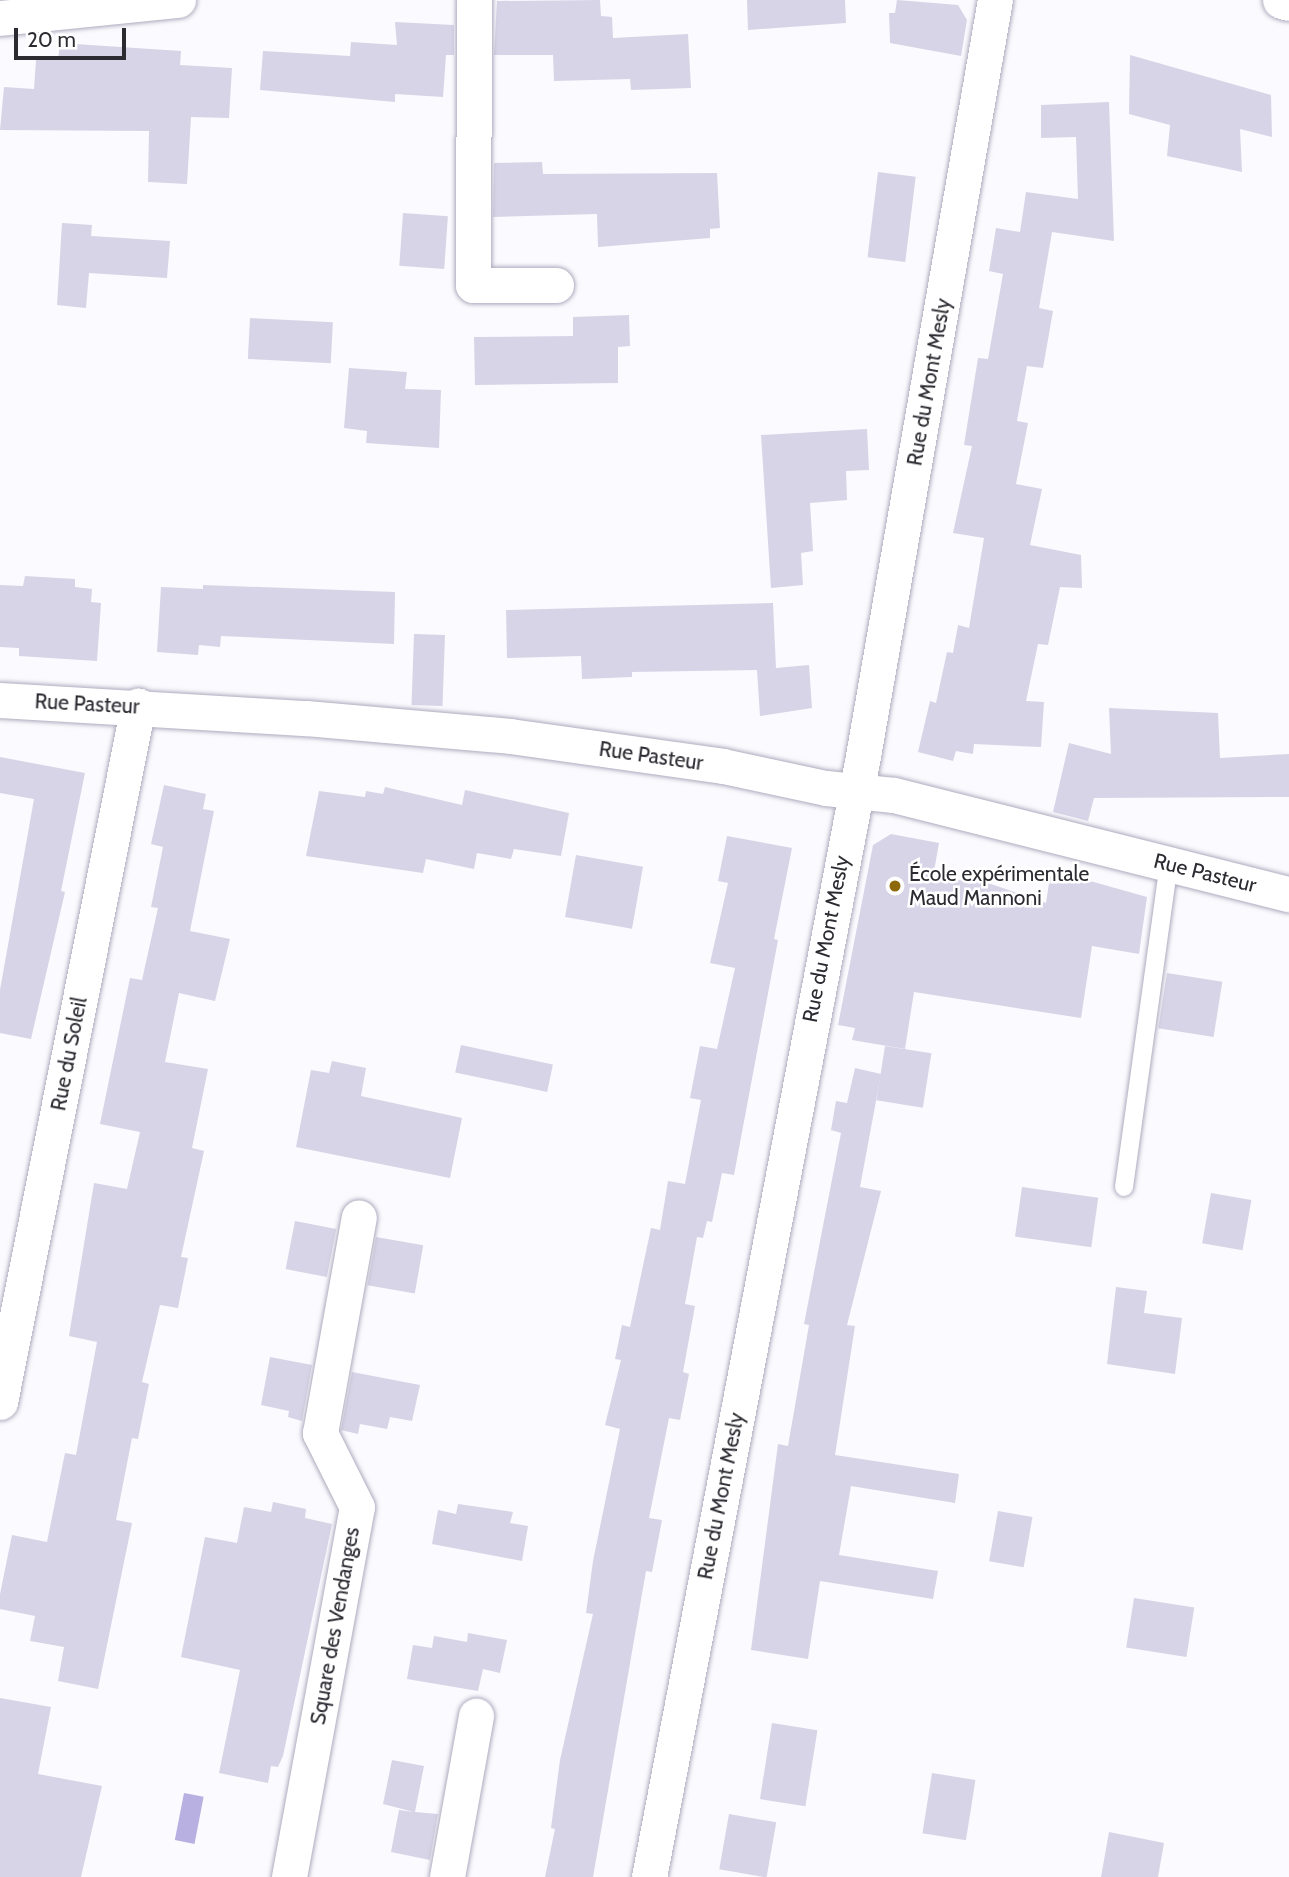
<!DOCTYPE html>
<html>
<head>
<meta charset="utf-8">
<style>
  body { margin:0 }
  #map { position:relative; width:1289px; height:1877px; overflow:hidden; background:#fbfafe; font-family:Cabin,sans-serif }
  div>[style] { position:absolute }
  .water>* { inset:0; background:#b9b0e2; transform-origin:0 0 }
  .building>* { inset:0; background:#d7d4e7; transform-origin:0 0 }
  .roads { filter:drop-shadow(0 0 2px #aeabbe) drop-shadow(0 0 2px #aeabbe) }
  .lane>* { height:18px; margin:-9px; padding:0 9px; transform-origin:9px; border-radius:9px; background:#fff }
  .street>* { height:35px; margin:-17.5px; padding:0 17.5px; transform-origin:17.5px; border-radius:17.5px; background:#fff }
  .primary>* { height:38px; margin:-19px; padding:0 19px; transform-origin:19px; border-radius:19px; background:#fff }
  .dots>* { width:19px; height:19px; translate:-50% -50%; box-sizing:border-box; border:4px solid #fff; border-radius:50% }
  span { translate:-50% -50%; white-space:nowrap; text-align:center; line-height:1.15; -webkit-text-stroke:5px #fff; paint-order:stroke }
  .street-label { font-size:21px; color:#2c2b32 }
  .poi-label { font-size:21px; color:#2c2b32 }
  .left { translate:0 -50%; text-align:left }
  .scale { position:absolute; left:14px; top:28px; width:112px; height:32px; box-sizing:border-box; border:4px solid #2c2b32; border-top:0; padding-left:9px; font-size:21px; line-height:24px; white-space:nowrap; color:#2c2b32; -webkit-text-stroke:5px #fff; paint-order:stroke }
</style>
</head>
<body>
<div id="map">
  <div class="water">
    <i style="left:184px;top:1793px;width:20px;height:48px;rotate:11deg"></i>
  </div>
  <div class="building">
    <i style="clip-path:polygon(600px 0,601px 16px,612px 17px,613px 38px,688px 34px,691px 88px,631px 90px,630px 79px,554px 81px,553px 55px,494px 55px,497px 1px)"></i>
    <i style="clip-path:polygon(747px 0,845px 0,846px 23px,748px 30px)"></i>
    <i style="clip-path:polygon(897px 0,958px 5px,967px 20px,961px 56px,890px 43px,889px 13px,895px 13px)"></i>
    <i style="clip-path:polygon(395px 22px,454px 25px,454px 55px,446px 55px,443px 97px,395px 94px,395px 102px,260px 90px,263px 51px,350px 56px,351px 42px,397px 45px)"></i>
    <i style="clip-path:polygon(60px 43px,181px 51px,180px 65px,232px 68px,229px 118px,191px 117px,187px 184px,148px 182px,149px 131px,0 130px,4px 87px,34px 89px,36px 60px,58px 60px)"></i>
    <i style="clip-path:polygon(1130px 55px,1271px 95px,1272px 137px,1240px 129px,1242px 172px,1167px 156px,1170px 125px,1129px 114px)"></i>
    <i style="clip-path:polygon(1109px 102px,1114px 241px,1052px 232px,1039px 308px,1053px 311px,1043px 368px,1027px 366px,1017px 421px,1028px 423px,1016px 484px,1042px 489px,1030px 545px,1081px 555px,1082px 588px,1060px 587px,1048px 645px,1038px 644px,1026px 701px,1044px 702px,1041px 747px,974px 744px,973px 754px,956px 751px,953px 761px,918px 752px,930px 701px,936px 703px,947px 652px,953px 653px,958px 625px,969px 628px,984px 538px,953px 533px,972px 446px,964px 445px,978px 358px,988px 359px,1003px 274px,989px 271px,996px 228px,1020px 232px,1026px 192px,1078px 199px,1076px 137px,1041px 138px,1041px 105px)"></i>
    <i style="clip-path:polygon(542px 162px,543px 174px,717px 173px,720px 228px,710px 229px,710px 238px,598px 247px,597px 214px,493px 217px,494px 163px)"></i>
    <i style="left:878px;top:172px;width:38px;height:86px;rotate:7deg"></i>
    <i style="left:403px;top:213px;width:45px;height:53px;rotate:4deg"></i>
    <i style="clip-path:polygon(62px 223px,92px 225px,91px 236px,170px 241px,167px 278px,89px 273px,86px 308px,57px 305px)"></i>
    <i style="clip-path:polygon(629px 315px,630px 346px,618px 347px,618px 383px,475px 385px,474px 337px,573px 336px,573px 317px)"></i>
    <i style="left:250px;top:318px;width:83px;height:41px;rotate:3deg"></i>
    <i style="clip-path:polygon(349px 368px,407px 372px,405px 389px,441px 390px,439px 448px,366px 443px,367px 431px,344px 428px)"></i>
    <i style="clip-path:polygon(867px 429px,869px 470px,846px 471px,847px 500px,810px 503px,813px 551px,801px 553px,803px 585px,771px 588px,761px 435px)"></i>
    <i style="clip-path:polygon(25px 576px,75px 579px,75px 587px,92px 589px,91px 602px,101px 603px,97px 661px,19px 656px,19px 648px,0 647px,0 585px,23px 586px)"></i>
    <i style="clip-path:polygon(203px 585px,395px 592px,394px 644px,221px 636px,220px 647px,199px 645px,198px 655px,157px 652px,161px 587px,203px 589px)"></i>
    <i style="clip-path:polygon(773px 603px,776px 668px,809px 665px,812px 708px,760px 716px,757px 670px,632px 672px,632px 677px,582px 679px,581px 656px,507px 658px,506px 610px)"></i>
    <i style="left:414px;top:634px;width:31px;height:71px;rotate:2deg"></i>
    <i style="clip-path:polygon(1109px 708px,1218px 713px,1220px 758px,1289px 754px,1289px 797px,1094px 798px,1088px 821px,1053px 812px,1069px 743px,1111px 754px)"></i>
    <i style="clip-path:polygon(0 757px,85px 773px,61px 891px,65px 892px,31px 1039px,0 1033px,0 990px,34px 799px,0 793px)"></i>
    <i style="clip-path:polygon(164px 785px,206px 794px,203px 809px,214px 811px,190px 931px,230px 939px,215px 1001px,179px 993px,165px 1062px,208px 1069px,192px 1148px,204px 1151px,181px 1257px,188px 1258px,178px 1308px,160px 1305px,142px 1382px,149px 1384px,138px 1439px,132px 1438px,116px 1520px,132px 1523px,98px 1689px,58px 1681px,64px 1647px,30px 1641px,35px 1616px,0 1609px,0 1594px,12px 1535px,47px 1542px,65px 1453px,76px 1455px,97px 1342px,69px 1336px,94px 1183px,127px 1189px,140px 1132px,100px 1124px,130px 978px,142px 980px,158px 908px,151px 907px,163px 847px,151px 844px)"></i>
    <i style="clip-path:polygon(385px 787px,462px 805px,465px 790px,569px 813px,561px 856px,514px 849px,511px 859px,477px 853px,474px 869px,426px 859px,423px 873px,306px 856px,319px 791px,365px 797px,366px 791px,383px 794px)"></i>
    <i style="clip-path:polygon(891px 834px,939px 843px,933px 877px,991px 884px,1046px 903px,1051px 870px,1147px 897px,1139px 954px,1092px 946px,1081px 1018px,914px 992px,905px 1049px,852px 1040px,855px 1028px,838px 1025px,873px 845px)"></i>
    <i style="clip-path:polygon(727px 836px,792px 848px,774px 939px,778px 940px,734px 1175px,722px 1173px,712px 1222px,707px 1221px,703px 1238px,697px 1237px,685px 1304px,695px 1306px,683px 1372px,689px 1374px,680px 1420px,669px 1418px,649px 1518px,662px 1520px,652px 1572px,646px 1571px,593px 1877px,545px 1877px,555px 1829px,551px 1828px,560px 1760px,593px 1614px,586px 1613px,593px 1561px,620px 1429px,605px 1425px,621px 1360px,615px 1359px,622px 1325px,630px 1327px,651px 1228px,660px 1230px,668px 1181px,685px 1184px,701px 1100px,690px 1098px,700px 1046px,717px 1049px,735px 968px,710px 963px,728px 883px,718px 881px)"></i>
    <i style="left:576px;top:855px;width:68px;height:63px;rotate:10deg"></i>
    <i style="left:1167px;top:973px;width:56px;height:56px;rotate:9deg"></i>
    <i style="left:461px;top:1045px;width:94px;height:28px;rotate:12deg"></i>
    <i style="left:885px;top:1046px;width:47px;height:55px;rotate:9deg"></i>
    <i style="clip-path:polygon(332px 1061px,366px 1068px,361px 1096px,462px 1118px,450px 1178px,296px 1147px,311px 1070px,329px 1073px)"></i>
    <i style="clip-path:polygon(855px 1068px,881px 1074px,860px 1187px,881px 1191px,847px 1325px,855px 1326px,835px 1455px,959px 1474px,955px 1503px,851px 1486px,839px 1555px,938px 1571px,933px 1599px,820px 1581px,808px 1659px,751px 1650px,778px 1444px,788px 1446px,809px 1325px,804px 1324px,841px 1133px,831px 1130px,836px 1101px,847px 1103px)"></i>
    <i style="left:1022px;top:1187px;width:77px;height:50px;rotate:8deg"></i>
    <i style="left:1211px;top:1193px;width:41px;height:51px;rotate:10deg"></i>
    <i style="left:295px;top:1221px;width:42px;height:49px;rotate:11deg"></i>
    <i style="left:376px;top:1237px;width:48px;height:49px;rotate:10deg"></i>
    <i style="clip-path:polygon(1116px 1287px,1147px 1291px,1144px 1313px,1182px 1318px,1175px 1374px,1107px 1364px)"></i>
    <i style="clip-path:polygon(270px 1357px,312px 1365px,302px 1421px,288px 1417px,289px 1411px,261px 1405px)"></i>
    <i style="clip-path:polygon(352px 1372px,420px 1385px,412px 1421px,390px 1417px,387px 1429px,360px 1424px,358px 1434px,341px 1430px)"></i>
    <i style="clip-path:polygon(273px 1502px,306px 1509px,305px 1518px,332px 1524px,283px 1756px,278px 1767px,271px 1766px,268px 1783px,219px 1773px,240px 1670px,181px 1657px,205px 1537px,237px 1543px,244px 1507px,271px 1512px)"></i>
    <i style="clip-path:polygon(458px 1504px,513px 1512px,510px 1523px,528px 1526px,522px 1561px,432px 1544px,438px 1510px,456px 1514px)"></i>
    <i style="left:998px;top:1511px;width:35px;height:51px;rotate:10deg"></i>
    <i style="left:1134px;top:1598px;width:61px;height:50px;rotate:9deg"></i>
    <i style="clip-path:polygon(468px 1633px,507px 1640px,500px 1673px,483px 1669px,478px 1691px,407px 1679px,413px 1645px,432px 1648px,434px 1636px,467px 1642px)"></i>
    <i style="clip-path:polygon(0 1698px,51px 1707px,38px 1774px,102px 1786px,81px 1877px,0 1877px)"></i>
    <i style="left:772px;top:1723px;width:46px;height:77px;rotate:9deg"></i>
    <i style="clip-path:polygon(392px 1760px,424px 1766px,415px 1812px,438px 1814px,430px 1860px,391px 1852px,399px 1810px,414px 1812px,383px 1804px)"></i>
    <i style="left:932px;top:1773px;width:44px;height:61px;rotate:9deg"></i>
    <i style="left:729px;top:1814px;width:48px;height:56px;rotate:10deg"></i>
    <i style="clip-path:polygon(1109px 1832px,1164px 1843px,1158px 1877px,1101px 1877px)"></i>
  </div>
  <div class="roads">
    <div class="lane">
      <i style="left:1124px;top:1187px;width:326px;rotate:-82.1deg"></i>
    </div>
    <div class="street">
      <i style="left:474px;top:0;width:285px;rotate:90.2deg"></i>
      <i style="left:473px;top:285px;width:83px"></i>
      <i style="left:0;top:18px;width:179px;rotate:-5.8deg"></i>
      <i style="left:0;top:700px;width:307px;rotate:3.4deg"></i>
      <i style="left:306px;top:718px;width:205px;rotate:5deg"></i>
      <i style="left:510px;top:736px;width:215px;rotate:8deg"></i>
      <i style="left:723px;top:766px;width:105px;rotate:12.1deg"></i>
      <i style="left:826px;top:788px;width:68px;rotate:5.9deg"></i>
      <i style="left:894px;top:795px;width:407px;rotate:14.1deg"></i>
      <i style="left:0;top:1402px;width:710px;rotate:-78.79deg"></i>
      <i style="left:289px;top:1877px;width:376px;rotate:-79.6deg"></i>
      <i style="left:357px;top:1507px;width:83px;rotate:-116.6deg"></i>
      <i style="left:320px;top:1433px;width:219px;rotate:-79.8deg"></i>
      <i style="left:447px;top:1877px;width:164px;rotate:-79.8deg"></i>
      <i style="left:649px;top:1877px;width:1141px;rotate:-79.19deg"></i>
      <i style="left:863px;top:756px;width:767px;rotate:-80.1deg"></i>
    </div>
    <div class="primary">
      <i style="left:1282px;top:0;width:7px;rotate:16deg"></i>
    </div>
  </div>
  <div class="dots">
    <i style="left:895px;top:886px;background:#8e690c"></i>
  </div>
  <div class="street-label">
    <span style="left:929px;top:382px;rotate:-80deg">Rue du Mont Mesly</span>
    <span style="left:87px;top:704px;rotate:3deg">Rue Pasteur</span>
    <span style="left:651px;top:756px;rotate:8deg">Rue Pasteur</span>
    <span style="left:1205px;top:873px;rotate:14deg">Rue Pasteur</span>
    <span style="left:826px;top:939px;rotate:-79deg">Rue du Mont Mesly</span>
    <span style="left:69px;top:1054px;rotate:-79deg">Rue du Soleil</span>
    <span style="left:721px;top:1496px;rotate:-79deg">Rue du Mont Mesly</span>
    <span style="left:335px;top:1626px;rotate:-80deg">Square des Vendanges</span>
  </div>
  <div class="poi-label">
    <span class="left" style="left:909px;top:886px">École expérimentale<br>Maud Mannoni</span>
  </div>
  <div class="scale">20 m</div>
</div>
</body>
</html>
